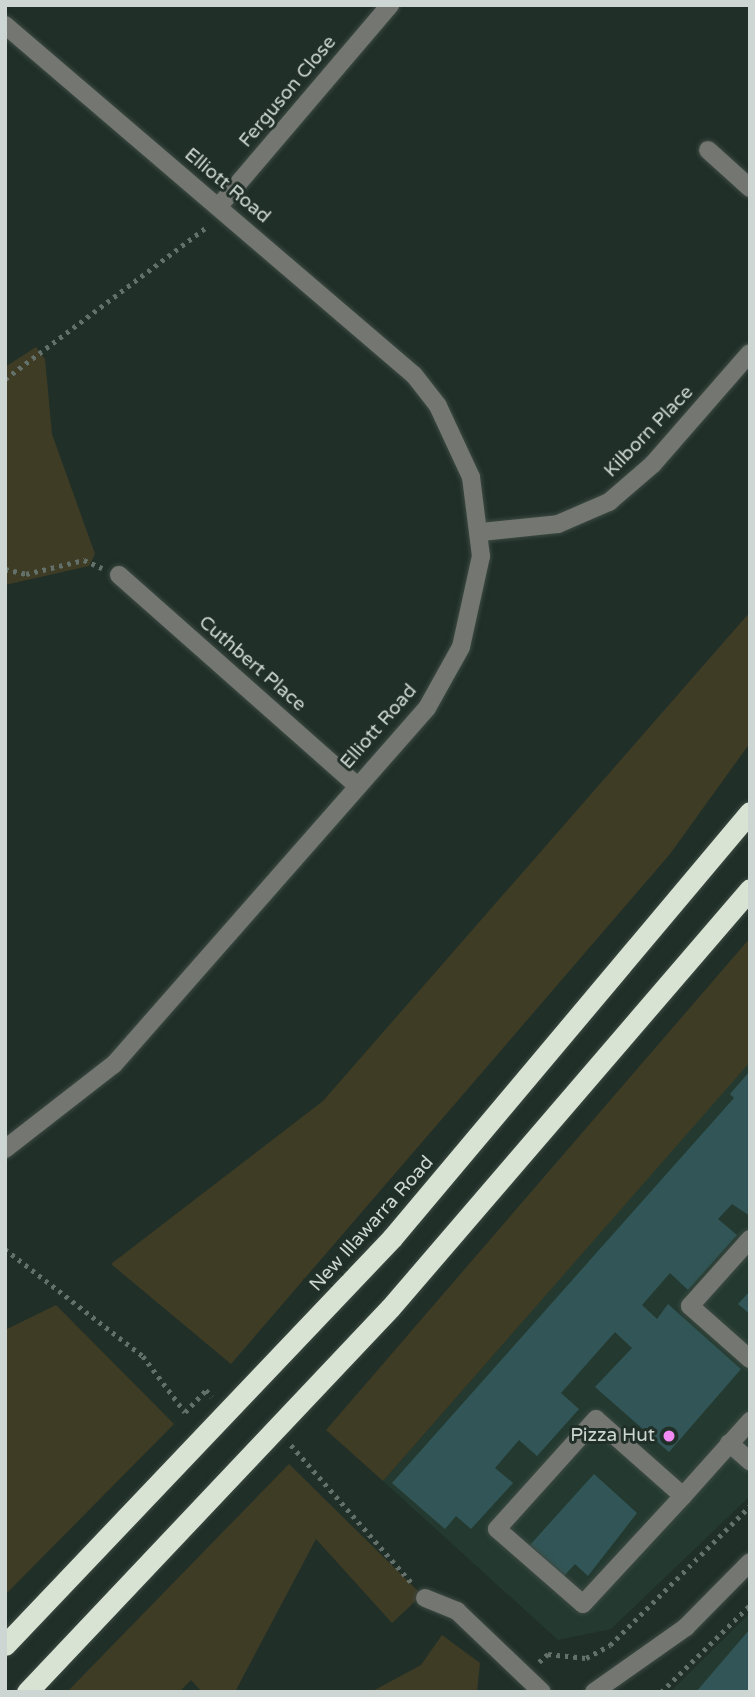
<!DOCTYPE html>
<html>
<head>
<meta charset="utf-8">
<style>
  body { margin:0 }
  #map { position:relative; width:755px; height:1697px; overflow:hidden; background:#202f28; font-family:"Varela Round",sans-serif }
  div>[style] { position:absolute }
  .built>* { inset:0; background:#243a30 }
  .green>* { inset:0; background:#3f3c25 }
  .building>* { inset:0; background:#325657 }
  .path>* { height:4.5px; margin-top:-2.25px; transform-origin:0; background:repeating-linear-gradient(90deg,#64716b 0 3.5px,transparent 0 8.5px) }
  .roads { filter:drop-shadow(0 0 2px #3c4a43) drop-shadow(0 0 2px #3c4a43) }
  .minor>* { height:18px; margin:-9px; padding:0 9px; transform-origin:9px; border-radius:9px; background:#747771 }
  .highway>* { height:21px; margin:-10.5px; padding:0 10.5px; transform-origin:10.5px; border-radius:10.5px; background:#d9e3d3 }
  .dots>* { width:19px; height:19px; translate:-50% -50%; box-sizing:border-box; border:4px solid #202f28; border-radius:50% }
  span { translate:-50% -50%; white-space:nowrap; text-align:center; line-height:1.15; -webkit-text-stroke:6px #202f28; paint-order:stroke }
  .street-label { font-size:19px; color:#cdd6d2 }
  .poi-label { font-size:19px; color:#cdd6d2 }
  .right { translate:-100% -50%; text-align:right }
  .frame { position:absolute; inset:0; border:7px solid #cdd6d2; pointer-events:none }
</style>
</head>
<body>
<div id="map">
  <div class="built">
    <i style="clip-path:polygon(750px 1061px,750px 1496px,611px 1629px,558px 1640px,383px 1481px)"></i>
    <i style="clip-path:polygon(750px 1613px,750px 1692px,670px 1692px)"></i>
  </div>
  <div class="green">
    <i style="clip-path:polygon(36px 347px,45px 359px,52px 434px,95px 554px,89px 566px,5px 585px,5px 367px)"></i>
    <i style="clip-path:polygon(750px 612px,750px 743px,670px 854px,231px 1364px,111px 1264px,323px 1101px)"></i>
    <i style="clip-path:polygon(750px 938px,750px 1062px,383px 1481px,326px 1430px)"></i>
    <i style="clip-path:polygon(56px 1305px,174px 1424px,5px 1595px,5px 1330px)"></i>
    <i style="clip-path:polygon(289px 1464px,422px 1595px,392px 1623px,316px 1539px,235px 1692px,202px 1692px,191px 1680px,179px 1692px,67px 1692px)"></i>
    <i style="clip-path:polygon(442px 1635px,480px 1663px,477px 1692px,371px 1692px,421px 1665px)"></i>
  </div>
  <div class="building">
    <i style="clip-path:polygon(750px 1071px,750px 1216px,732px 1204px,718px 1219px,737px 1235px,688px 1290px,670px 1273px,642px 1305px,657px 1319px,668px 1304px,741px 1369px,669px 1452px,595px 1387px,632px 1348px,615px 1332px,561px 1393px,579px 1409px,537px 1456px,519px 1440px,495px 1468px,513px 1483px,471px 1529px,456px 1516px,445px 1529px,392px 1483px,734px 1098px,730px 1094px)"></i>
    <i style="clip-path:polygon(750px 1291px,750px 1314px,738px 1304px)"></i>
    <i style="clip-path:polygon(594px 1474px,637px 1513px,588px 1576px,575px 1564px,564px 1576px,530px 1545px)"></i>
    <i style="clip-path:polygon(750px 1629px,750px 1692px,696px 1692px)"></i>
  </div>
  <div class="path">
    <i style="left:5px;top:379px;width:254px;rotate:-37deg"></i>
    <i style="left:5px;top:569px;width:22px;rotate:13deg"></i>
    <i style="left:26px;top:574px;width:60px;rotate:-13.6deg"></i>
    <i style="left:84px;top:560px;width:20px;rotate:24deg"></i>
    <i style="left:5px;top:1249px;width:175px;rotate:37.8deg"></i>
    <i style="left:143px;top:1356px;width:70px;rotate:53.1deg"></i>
    <i style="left:185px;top:1412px;width:30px;rotate:-46deg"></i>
    <i style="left:206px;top:1390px;width:9px;rotate:49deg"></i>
    <i style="left:291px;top:1445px;width:184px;rotate:48.8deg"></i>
    <i style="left:539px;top:1662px;width:12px;rotate:-42deg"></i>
    <i style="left:548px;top:1654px;width:38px;rotate:6deg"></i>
    <i style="left:586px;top:1658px;width:27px;rotate:-28deg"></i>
    <i style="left:610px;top:1645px;width:197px;rotate:-44.8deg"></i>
    <i style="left:661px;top:1692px;width:124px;rotate:-44.3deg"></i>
  </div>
  <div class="roads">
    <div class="minor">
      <i style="left:5px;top:25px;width:538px;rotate:40.56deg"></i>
      <i style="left:414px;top:375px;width:39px;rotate:52deg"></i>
      <i style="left:438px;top:406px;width:78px;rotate:65.1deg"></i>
      <i style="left:471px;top:477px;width:80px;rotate:82.8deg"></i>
      <i style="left:481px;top:556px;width:93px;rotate:102.4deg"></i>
      <i style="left:461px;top:647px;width:70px;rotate:119.1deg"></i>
      <i style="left:427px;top:708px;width:475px;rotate:131.3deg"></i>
      <i style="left:113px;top:1065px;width:137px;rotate:142.1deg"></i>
      <i style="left:708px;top:150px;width:57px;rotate:42.1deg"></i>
      <i style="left:219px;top:206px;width:264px;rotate:-49.6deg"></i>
      <i style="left:481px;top:532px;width:77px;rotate:-5.9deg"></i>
      <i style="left:558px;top:524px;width:56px;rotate:-23.3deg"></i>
      <i style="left:609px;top:502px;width:58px;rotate:-40.8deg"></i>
      <i style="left:653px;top:464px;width:147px;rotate:-48.9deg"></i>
      <i style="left:119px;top:575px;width:317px;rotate:41.5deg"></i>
      <i style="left:750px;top:1239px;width:90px;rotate:131.8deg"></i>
      <i style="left:690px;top:1306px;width:80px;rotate:41.5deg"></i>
      <i style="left:729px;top:1443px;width:28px;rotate:41deg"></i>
      <i style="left:683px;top:1496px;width:116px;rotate:-138.5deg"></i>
      <i style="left:596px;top:1419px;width:148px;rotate:132deg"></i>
      <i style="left:497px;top:1529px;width:114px;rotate:41.1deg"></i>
      <i style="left:583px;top:1604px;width:147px;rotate:-47.2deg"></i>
      <i style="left:683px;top:1496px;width:101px;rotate:-48.2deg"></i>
      <i style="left:425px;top:1598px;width:35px;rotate:22deg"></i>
      <i style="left:457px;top:1611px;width:117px;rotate:43.6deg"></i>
      <i style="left:594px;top:1692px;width:113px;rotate:-35.2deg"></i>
      <i style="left:686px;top:1627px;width:91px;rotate:-45.4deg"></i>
    </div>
    <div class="highway">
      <i style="left:5px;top:1645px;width:562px;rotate:-46.44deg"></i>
      <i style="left:392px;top:1238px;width:556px;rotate:-49.96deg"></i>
      <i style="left:27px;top:1692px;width:528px;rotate:-46.61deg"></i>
      <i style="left:390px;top:1308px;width:552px;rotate:-49.33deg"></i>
    </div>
  </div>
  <div class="dots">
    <i style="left:669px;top:1436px;background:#f28af3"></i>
  </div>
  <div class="street-label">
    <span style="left:288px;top:92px;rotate:-50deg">Ferguson Close</span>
    <span style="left:227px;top:186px;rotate:40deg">Elliott Road</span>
    <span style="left:649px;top:432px;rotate:-46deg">Kilborn Place</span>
    <span style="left:252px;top:664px;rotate:41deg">Cuthbert Place</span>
    <span style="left:379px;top:727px;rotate:-49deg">Elliott Road</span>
    <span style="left:372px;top:1224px;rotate:-48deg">New Illawarra Road</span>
  </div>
  <div class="poi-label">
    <span class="right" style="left:655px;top:1436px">Pizza Hut</span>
  </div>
  <div class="frame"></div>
</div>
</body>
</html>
